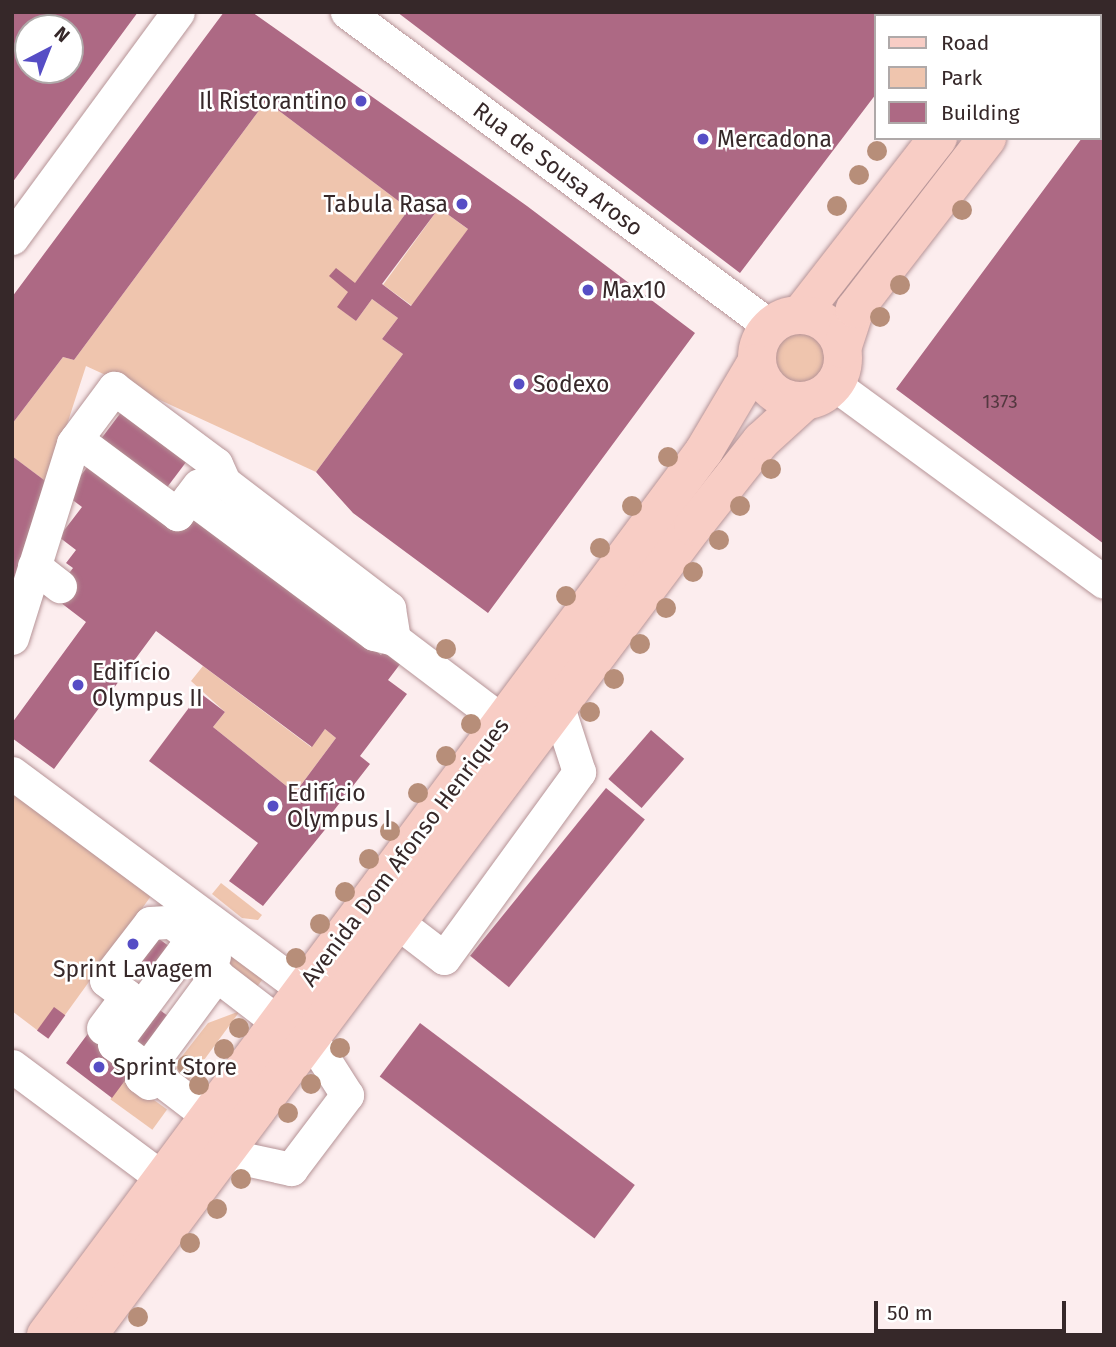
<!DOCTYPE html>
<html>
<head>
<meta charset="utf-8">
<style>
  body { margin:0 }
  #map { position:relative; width:1116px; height:1347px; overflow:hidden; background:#fcedee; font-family:"Fira Sans",sans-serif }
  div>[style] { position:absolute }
  .green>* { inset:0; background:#efc5ae; transform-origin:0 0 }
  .round { border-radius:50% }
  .building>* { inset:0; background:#ad6984; transform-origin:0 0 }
  .roads { filter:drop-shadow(0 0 2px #b69497) drop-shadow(0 0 2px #b69497) }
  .minor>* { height:33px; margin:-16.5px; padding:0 16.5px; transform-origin:16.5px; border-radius:16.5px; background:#fff }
  .major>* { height:38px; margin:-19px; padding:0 19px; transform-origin:19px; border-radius:19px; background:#f8cdc5 }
  .major>.ring { margin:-19px; padding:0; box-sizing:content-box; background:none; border:38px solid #f8cdc5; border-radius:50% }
  .trees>* { width:20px; height:20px; margin:-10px; border-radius:50%; background:#b78e79 }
  .dots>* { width:19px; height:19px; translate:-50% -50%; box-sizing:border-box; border:4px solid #fff; border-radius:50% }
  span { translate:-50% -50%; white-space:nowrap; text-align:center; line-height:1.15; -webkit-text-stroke:5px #fff; paint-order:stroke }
  .number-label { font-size:19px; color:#543840 }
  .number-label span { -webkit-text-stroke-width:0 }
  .poi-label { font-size:23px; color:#362829 }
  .right { translate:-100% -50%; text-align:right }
  .left { translate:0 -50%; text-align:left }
  .street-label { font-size:23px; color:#362829 }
  .frame { position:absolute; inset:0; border:14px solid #362829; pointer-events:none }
  .legend { position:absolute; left:874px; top:14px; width:228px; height:126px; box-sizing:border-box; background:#fff; border:2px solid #afa9a9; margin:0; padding:9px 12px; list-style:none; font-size:21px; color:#362829 }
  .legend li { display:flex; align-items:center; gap:14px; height:35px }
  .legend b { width:35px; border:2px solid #afa9a9 }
  .north { position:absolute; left:14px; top:14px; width:70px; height:70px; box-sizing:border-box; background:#fff; border:2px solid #afa9a9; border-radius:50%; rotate:42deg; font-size:19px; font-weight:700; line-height:28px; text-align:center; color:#362829 }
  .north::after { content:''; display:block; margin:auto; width:24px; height:32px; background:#564dc5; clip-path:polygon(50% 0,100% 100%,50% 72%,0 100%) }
  .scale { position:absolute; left:874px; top:1301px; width:192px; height:32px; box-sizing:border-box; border:4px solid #362829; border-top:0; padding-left:9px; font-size:21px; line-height:24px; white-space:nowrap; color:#362829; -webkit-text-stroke:5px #fff; paint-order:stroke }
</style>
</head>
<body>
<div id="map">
  <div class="green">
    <i style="clip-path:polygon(266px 101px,409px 209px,338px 307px,356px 321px,372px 299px,398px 318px,382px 339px,403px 354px,316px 472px,86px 366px,48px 483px,12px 456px,12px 424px,63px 357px,74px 360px)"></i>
    <i style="left:439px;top:208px;width:36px;height:95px;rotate:36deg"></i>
    <i class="round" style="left:771px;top:329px;width:58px;height:58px"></i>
    <i style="clip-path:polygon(203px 666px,311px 747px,325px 729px,336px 738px,295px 793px,213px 727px,225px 712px,191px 681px)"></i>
    <i style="clip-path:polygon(12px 786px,266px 975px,256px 988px,237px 979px,220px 950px,151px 896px,65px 1015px,37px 1030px,12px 1011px)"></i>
    <i style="clip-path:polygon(221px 883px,262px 915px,258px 920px,242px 918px,212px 894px)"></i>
    <i style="clip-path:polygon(240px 1011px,182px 1090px,176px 1064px,208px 1023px)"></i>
    <i style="left:125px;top:1079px;width:52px;height:25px;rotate:36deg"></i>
  </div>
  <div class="building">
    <i style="clip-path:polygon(evenodd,12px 12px,138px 12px,12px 183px,12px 12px,28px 28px,70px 28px,70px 70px,28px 70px,28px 28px)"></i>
    <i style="clip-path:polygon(evenodd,224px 12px,252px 12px,527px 206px,695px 333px,488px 613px,353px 513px,316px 472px,403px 354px,382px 339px,398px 318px,372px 299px,356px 321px,337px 307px,348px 292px,329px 276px,336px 268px,355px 283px,409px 209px,266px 101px,74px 360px,63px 357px,12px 424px,12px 297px,224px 12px,439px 208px,468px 229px,411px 306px,382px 284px,439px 208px)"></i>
    <i style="clip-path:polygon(397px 12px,938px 12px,876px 16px,876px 94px,740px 273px)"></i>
    <i style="clip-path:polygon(1104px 109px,1104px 544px,896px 389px,1082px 138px,1100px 138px)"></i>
    <i style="left:125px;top:407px;width:82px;height:51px;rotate:37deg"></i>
    <i style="clip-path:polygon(12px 456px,48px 483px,12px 596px)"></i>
    <i style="clip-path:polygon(94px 458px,198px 505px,381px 655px,391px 642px,407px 655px,388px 680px,407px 694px,360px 756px,370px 764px,328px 818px,332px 821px,263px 906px,229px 881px,258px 843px,149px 761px,200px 693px,225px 712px,213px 727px,295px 793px,336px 738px,325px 729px,312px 747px,156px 631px,54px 769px,12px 738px,12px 723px,86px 622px,52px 596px,73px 568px,66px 563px,76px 550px,59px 537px,82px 507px,66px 495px)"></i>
    <i style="left:651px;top:730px;width:44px;height:65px;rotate:41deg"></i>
    <i style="left:606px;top:788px;width:50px;height:216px;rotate:39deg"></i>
    <i style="left:133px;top:920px;width:54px;height:38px;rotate:36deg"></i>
    <i style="clip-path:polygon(125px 984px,192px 1034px,149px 1048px,112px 1098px,66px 1063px)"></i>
    <i style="left:54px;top:1007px;width:14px;height:29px;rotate:36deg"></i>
    <i style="left:420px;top:1023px;width:269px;height:67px;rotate:37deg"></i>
  </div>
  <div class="roads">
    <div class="minor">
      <i style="left:347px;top:12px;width:527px;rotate:36.59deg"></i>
      <i style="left:12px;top:238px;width:280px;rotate:-53.7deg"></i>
      <i style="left:835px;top:385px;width:333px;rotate:36.2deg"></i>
      <i style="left:76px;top:439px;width:126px;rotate:36.6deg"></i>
      <i style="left:177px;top:514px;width:36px;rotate:-53deg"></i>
      <i style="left:190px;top:497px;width:229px;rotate:36.7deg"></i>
      <i style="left:374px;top:634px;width:21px;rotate:14deg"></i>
      <i style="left:34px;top:566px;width:33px;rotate:38deg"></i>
      <i style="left:12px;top:638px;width:204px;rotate:-72.6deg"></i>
      <i style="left:73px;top:443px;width:69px;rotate:-53.3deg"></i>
      <i style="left:114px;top:388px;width:127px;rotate:36.7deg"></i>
      <i style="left:216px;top:464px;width:20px;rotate:66deg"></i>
      <i style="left:224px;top:482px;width:208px;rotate:37.4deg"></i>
      <i style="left:389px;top:608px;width:31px;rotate:81deg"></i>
      <i style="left:394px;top:639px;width:136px;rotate:37.2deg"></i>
      <i style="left:12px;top:773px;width:362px;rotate:36.6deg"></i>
      <i style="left:397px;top:922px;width:59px;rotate:37.5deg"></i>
      <i style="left:444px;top:958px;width:230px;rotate:-54deg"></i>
      <i style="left:579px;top:772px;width:68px;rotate:-107.9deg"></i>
      <i style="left:103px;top:1028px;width:40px;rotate:-53deg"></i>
      <i style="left:127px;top:996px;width:26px;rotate:-143deg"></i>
      <i style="left:106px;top:980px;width:72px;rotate:-52.3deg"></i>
      <i style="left:150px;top:923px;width:22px;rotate:-3deg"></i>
      <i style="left:172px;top:922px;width:54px;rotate:39deg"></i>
      <i style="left:12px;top:1066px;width:187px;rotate:36.7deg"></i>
      <i style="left:149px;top:1083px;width:10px;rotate:-143deg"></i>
      <i style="left:141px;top:1077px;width:128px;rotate:-53.6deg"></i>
      <i style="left:208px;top:1116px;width:118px;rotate:-142.5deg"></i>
      <i style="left:114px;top:1044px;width:117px;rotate:-53.3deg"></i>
      <i style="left:184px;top:950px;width:118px;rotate:37.5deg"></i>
      <i style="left:222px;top:1154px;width:71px;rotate:12.3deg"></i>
      <i style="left:291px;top:1169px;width:93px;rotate:-52.9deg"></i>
      <i style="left:347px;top:1095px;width:69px;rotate:-122.5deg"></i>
    </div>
    <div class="major">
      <i style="left:1031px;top:16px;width:4px;rotate:-63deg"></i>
      <i style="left:1083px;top:16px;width:4px;rotate:-63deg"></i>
      <i style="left:801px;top:314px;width:223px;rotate:-52.1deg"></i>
      <i class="ring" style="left:757px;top:315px;width:48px;height:48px"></i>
      <i style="left:842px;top:349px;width:42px;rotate:-72deg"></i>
      <i style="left:855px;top:309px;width:216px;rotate:-52.3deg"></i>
      <i style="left:46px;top:1335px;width:1102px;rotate:-53.34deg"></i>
      <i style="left:704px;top:451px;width:102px;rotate:-59.4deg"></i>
      <i style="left:88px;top:1335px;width:1009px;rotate:-53.18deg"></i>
      <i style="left:693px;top:527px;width:110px;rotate:-51.7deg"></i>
      <i style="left:761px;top:441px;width:59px;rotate:-42.3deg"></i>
    </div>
  </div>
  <div class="trees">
    <i style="left:877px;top:151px"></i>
    <i style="left:859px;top:175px"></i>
    <i style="left:837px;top:206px"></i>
    <i style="left:962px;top:210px"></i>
    <i style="left:900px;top:285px"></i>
    <i style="left:880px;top:317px"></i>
    <i style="left:668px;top:457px"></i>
    <i style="left:771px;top:469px"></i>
    <i style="left:632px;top:506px"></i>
    <i style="left:740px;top:506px"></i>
    <i style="left:719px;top:540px"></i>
    <i style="left:600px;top:548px"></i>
    <i style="left:693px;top:572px"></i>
    <i style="left:566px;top:596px"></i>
    <i style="left:666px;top:608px"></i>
    <i style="left:640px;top:644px"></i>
    <i style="left:446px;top:649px"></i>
    <i style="left:614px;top:679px"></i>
    <i style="left:590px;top:712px"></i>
    <i style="left:471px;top:724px"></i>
    <i style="left:446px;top:756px"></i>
    <i style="left:418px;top:793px"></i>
    <i style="left:390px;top:831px"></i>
    <i style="left:369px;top:859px"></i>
    <i style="left:345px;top:892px"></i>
    <i style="left:320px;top:924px"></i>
    <i style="left:296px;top:958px"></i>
    <i style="left:239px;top:1028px"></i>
    <i style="left:340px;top:1048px"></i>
    <i style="left:224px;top:1049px"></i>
    <i style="left:187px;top:1065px"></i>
    <i style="left:311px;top:1084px"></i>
    <i style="left:199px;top:1085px"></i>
    <i style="left:288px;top:1113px"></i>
    <i style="left:241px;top:1179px"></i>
    <i style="left:217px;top:1209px"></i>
    <i style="left:190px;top:1243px"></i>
    <i style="left:138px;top:1317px"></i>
  </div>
  <div class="dots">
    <i style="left:361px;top:101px;background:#564dc5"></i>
    <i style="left:703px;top:139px;background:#564dc5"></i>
    <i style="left:462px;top:204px;background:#564dc5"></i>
    <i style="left:588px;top:290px;background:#564dc5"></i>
    <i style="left:519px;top:384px;background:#564dc5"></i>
    <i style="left:78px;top:685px;background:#564dc5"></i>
    <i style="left:273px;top:806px;background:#564dc5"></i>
    <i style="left:133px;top:944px;background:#564dc5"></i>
    <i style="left:99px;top:1067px;background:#564dc5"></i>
  </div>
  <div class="number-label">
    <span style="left:1000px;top:402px">1373</span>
  </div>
  <div class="poi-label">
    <span class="right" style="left:347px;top:101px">Il Ristorantino</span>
    <span class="left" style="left:717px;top:139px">Mercadona</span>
    <span class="right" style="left:448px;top:204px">Tabula Rasa</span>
    <span class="left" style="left:602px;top:290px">Max10</span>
    <span class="left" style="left:533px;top:384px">Sodexo</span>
    <span class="left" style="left:92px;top:685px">Edifício<br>Olympus II</span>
    <span class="left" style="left:287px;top:806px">Edifício<br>Olympus I</span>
    <span style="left:133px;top:969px">Sprint Lavagem</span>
    <span class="left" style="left:113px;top:1067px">Sprint Store</span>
  </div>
  <div class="street-label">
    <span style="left:558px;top:169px;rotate:37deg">Rua de Sousa Aroso</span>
    <span style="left:405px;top:852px;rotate:-53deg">Avenida Dom Afonso Henriques</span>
  </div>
  <div class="frame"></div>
  <ul class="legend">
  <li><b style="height:9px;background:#f8cdc5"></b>Road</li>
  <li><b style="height:19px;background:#efc5ae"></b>Park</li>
  <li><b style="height:19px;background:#ad6984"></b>Building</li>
  </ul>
  <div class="north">N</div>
  <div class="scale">50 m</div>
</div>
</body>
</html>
